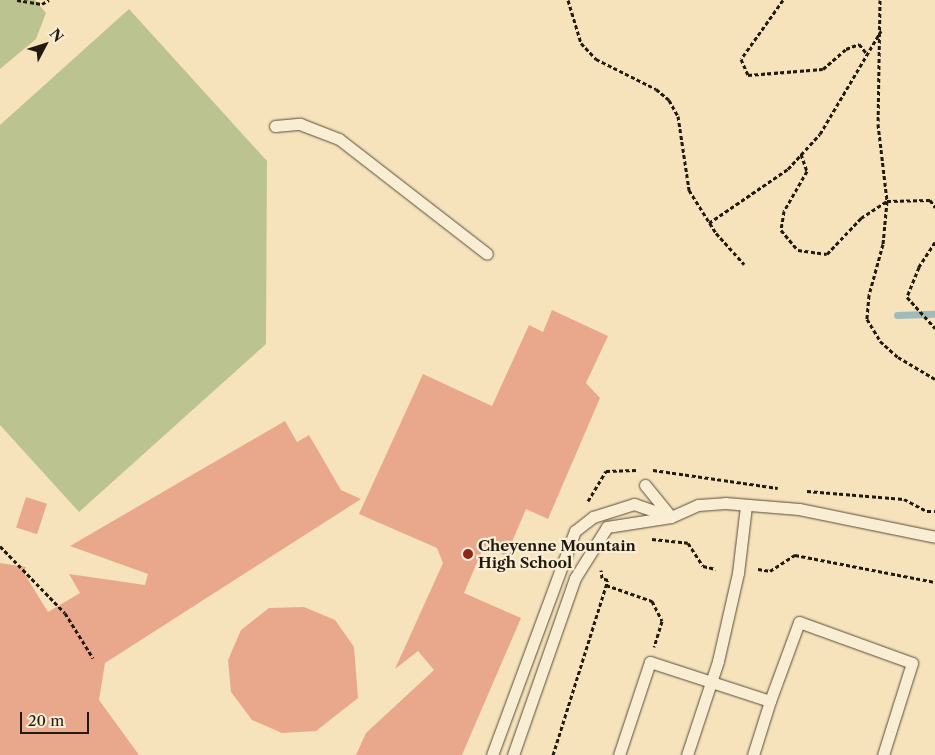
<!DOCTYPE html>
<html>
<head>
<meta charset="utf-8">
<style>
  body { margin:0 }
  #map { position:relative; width:935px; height:755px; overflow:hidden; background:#f6e3bb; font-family:"Libre Caslon Text",serif }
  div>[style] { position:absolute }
  .green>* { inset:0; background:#bbc491 }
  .stream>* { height:7px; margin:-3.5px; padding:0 3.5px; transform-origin:3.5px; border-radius:3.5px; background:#a1bbbb }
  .building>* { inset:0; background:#e9a88c; transform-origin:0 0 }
  .path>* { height:3px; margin-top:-1.5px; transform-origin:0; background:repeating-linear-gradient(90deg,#221a0f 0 4px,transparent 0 6.5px) }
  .roads { filter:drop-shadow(0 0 1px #574c3a) drop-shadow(0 0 1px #574c3a) }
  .service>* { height:11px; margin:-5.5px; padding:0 5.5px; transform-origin:5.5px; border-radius:5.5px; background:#f9edd3 }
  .dots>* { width:14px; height:14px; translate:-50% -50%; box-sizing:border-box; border:2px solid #f9edd3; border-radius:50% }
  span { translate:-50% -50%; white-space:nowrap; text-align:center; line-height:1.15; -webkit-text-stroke:4.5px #f9edd3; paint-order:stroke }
  .poi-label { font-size:15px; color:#221a0f; font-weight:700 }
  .left { translate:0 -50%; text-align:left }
  .north { position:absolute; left:20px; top:20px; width:50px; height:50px; -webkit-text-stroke:4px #f9edd3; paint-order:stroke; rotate:50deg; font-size:14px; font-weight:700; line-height:20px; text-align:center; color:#221a0f }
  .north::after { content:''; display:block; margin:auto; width:18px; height:22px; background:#221a0f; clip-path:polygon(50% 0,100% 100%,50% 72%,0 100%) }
  .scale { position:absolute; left:20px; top:712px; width:69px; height:22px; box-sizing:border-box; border:2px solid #221a0f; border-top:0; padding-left:6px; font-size:15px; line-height:18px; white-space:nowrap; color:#221a0f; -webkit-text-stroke:4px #f9edd3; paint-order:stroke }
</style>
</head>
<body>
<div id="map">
  <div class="green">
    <i style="clip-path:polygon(0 0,35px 0,46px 13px,36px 39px,0 69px)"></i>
    <i style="clip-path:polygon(129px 9px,267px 161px,266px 344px,79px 512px,0 425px,0 125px)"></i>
  </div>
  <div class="stream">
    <i style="left:897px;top:315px;width:38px;rotate:-2deg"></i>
  </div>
  <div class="building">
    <i style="clip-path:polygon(552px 310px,608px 336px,586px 383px,600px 398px,548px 519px,526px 509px,506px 556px,484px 546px,464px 593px,521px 618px,462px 755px,356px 755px,366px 733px,434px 670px,418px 651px,395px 669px,443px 563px,437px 548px,359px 514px,423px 374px,492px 406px,529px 325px,543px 332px)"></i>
    <i style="clip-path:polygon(285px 421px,297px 442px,309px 435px,341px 490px,361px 499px,105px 663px,99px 700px,139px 755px,0 755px,0 563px,26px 567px,24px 573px,48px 612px,80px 593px,69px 574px,145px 585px,148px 574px,70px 546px)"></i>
    <i style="left:26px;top:497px;width:22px;height:32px;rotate:18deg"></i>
    <i style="clip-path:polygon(304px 607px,335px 620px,354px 647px,358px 698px,316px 731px,282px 733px,252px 720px,231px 692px,228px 660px,241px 630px,269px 608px)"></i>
  </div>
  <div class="path">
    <i style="left:17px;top:0;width:25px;rotate:9deg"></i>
    <i style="left:42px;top:4px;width:8px;rotate:-30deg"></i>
    <i style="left:568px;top:0;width:45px;rotate:73.2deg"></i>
    <i style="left:581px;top:43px;width:22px;rotate:47deg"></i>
    <i style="left:596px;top:59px;width:67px;rotate:26.6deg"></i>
    <i style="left:656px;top:89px;width:17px;rotate:40deg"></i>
    <i style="left:669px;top:100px;width:18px;rotate:61deg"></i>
    <i style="left:678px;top:116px;width:75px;rotate:81.5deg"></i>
    <i style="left:689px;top:190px;width:51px;rotate:57.9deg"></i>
    <i style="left:716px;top:233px;width:42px;rotate:47.9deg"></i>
    <i style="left:783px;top:0;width:72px;rotate:125.4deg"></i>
    <i style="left:741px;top:59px;width:17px;rotate:66deg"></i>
    <i style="left:748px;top:75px;width:75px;rotate:-4.6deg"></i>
    <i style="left:823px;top:69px;width:30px;rotate:-41deg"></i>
    <i style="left:846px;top:49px;width:14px;rotate:-21deg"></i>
    <i style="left:859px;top:44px;width:13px;rotate:51deg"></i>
    <i style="left:880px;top:0;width:124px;rotate:90.9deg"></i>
    <i style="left:878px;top:124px;width:78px;rotate:83.3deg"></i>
    <i style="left:887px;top:201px;width:43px;rotate:95.3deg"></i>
    <i style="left:883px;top:244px;width:53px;rotate:105.4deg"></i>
    <i style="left:869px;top:295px;width:24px;rotate:95deg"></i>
    <i style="left:867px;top:319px;width:26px;rotate:59deg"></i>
    <i style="left:880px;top:341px;width:24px;rotate:42deg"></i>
    <i style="left:898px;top:357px;width:43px;rotate:30.7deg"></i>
    <i style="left:801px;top:154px;width:18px;rotate:71deg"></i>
    <i style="left:807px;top:171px;width:46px;rotate:119.9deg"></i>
    <i style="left:784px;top:211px;width:19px;rotate:99deg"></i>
    <i style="left:781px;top:230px;width:26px;rotate:50deg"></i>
    <i style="left:798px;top:250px;width:29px;rotate:8deg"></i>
    <i style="left:827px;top:254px;width:50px;rotate:-46.6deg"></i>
    <i style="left:861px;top:218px;width:31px;rotate:-33deg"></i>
    <i style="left:887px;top:201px;width:43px;rotate:-1.3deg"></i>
    <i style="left:930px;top:200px;width:9px;rotate:54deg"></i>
    <i style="left:709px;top:223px;width:96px;rotate:-34.4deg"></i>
    <i style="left:788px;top:169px;width:47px;rotate:-47.6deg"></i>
    <i style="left:820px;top:134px;width:120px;rotate:-59.4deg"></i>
    <i style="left:935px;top:242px;width:30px;rotate:123deg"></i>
    <i style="left:919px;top:267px;width:32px;rotate:112deg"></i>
    <i style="left:907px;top:297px;width:42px;rotate:47.9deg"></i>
    <i style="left:653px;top:470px;width:126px;rotate:8.2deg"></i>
    <i style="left:807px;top:491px;width:97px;rotate:4.7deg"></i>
    <i style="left:904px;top:499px;width:26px;rotate:28deg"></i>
    <i style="left:927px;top:511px;width:8px"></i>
    <i style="left:588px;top:501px;width:35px;rotate:-59deg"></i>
    <i style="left:606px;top:471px;width:31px;rotate:-2deg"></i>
    <i style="left:652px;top:539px;width:36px;rotate:6deg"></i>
    <i style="left:688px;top:543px;width:27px;rotate:57deg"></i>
    <i style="left:703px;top:566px;width:13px;rotate:13deg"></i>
    <i style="left:0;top:546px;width:93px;rotate:45.9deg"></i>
    <i style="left:65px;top:613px;width:53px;rotate:58.1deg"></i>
    <i style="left:758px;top:569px;width:12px;rotate:9deg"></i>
    <i style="left:770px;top:571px;width:30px;rotate:-33deg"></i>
    <i style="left:795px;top:555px;width:143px;rotate:10.9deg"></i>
    <i style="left:606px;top:585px;width:49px;rotate:19.2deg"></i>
    <i style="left:652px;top:601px;width:22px;rotate:63deg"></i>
    <i style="left:662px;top:621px;width:27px;rotate:107deg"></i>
    <i style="left:553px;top:755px;width:183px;rotate:-72.6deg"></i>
    <i style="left:608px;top:580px;width:6px;rotate:-162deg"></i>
    <i style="left:602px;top:578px;width:8px;rotate:-97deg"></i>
  </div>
  <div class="roads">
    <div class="service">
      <i style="left:275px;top:126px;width:25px;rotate:-5deg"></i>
      <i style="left:300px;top:124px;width:42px;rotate:21deg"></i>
      <i style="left:339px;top:139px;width:187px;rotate:37.8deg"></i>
      <i style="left:645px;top:485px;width:41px;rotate:50.9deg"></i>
      <i style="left:671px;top:517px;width:30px;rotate:-24deg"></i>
      <i style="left:698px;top:505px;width:27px;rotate:-4deg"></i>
      <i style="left:725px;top:503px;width:74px;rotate:4.6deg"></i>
      <i style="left:799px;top:509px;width:139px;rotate:11.6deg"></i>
      <i style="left:492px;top:755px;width:239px;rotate:-69.7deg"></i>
      <i style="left:575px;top:531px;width:23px;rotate:-38deg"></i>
      <i style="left:593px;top:517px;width:43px;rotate:-17.6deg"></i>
      <i style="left:634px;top:504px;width:39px;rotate:19deg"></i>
      <i style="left:671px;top:517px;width:65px;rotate:171.1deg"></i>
      <i style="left:607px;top:527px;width:60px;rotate:122.1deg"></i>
      <i style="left:575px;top:578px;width:188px;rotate:109.3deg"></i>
      <i style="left:619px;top:755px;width:98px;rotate:-71.6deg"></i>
      <i style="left:650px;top:662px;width:126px;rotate:18deg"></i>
      <i style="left:770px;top:701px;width:84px;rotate:-69.8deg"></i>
      <i style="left:799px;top:622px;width:120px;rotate:19.9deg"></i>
      <i style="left:912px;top:663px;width:96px;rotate:107.5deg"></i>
      <i style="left:687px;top:755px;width:99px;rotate:-71.7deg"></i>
      <i style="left:718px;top:661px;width:90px;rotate:-77.2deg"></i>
      <i style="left:738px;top:573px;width:67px;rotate:-83.2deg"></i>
      <i style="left:753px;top:755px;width:57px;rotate:-72.5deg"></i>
    </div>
  </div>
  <div class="dots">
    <i style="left:468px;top:554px;background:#8f2418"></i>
  </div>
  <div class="poi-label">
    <span class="left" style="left:478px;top:554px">Cheyenne Mountain<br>High School</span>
  </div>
  <div class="north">N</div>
  <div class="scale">20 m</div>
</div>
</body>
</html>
